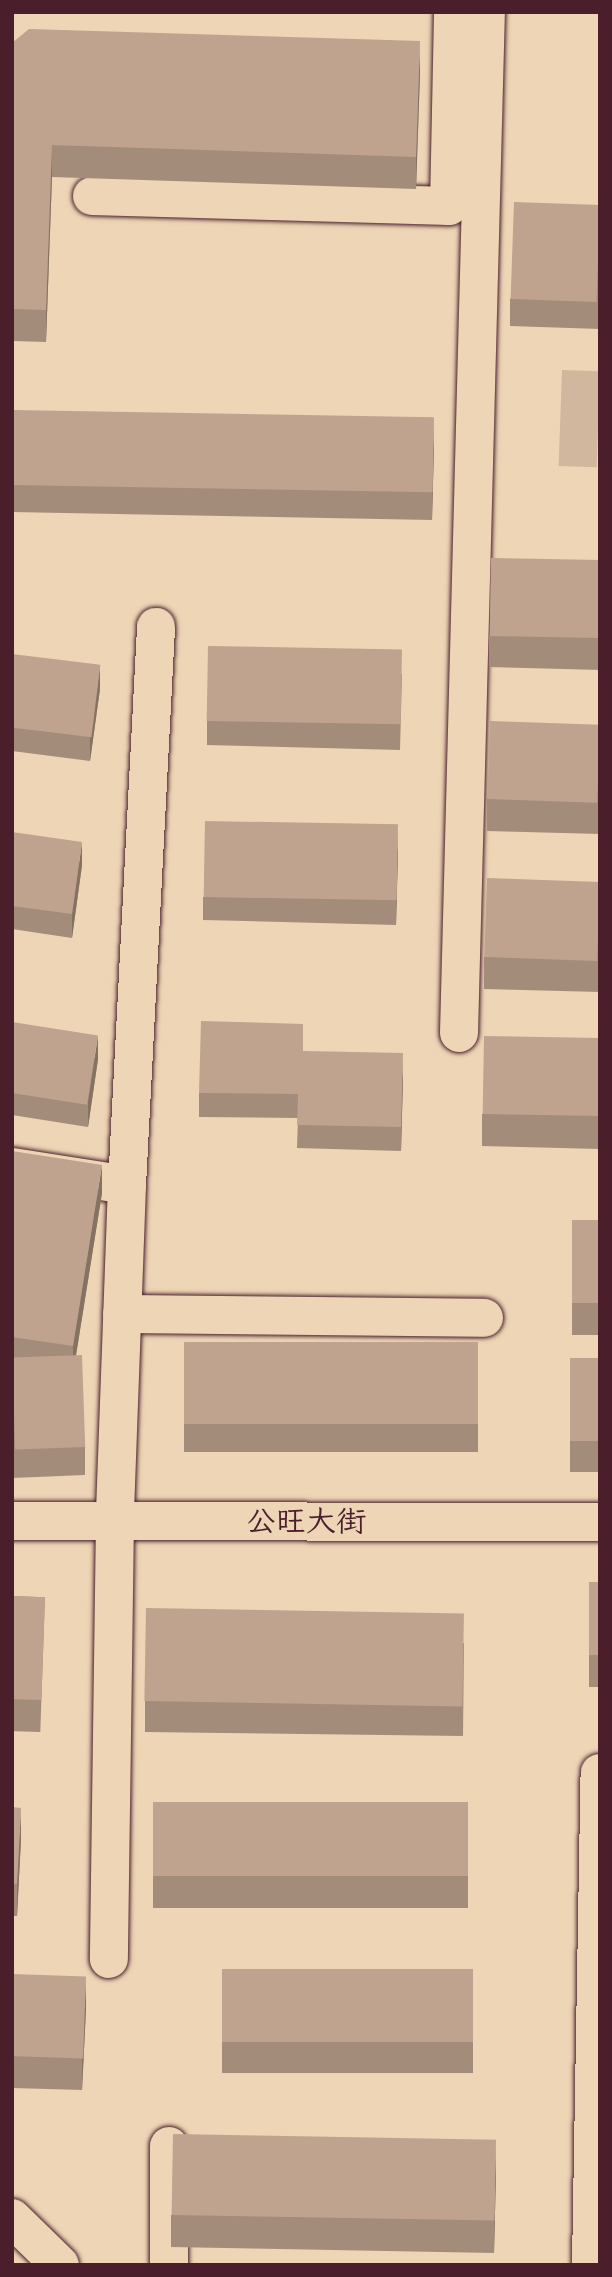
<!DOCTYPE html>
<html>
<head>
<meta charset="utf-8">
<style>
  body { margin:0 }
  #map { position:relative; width:612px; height:2277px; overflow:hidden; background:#edd5b5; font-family:Caveat,"LXGW WenKai TC",sans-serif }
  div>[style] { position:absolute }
  .green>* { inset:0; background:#d2b79f; transform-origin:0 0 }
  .roads { filter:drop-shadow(0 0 2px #4a1f2b) drop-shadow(0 0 2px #4a1f2b) }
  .minor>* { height:38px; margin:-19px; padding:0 19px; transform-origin:19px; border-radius:19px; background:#edd5b5 }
  .wall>* { inset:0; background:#a48c7a; transform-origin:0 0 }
  .shaded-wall>* { inset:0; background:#867263 }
  .building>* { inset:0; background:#bfa38e; transform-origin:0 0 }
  span { translate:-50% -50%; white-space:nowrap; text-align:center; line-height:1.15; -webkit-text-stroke:7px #edd5b5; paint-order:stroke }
  .street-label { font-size:30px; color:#4a1f2b }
  .frame { position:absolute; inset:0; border:14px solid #4a1f2b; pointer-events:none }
</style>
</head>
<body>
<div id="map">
  <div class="green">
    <i style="left:562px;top:370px;width:38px;height:96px;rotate:2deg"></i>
  </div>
  <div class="roads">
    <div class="minor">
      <i style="left:92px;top:196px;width:357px;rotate:1.6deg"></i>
      <i style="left:449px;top:206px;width:194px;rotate:-88.8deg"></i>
      <i style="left:459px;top:1033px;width:1021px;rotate:-88.49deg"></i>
      <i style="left:12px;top:1167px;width:116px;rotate:8.9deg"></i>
      <i style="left:127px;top:1185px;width:335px;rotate:92.1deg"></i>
      <i style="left:115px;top:1520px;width:439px;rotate:90.8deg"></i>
      <i style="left:127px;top:1185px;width:559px;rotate:-87.02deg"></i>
      <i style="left:122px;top:1314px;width:362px;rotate:0.6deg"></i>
      <i style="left:12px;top:1521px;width:588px;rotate:0.1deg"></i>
      <i style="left:12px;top:2218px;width:67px;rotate:44.4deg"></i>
      <i style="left:169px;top:2265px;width:119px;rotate:-90deg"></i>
      <i style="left:591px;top:2265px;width:492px;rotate:-89deg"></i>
    </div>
  </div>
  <div class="wall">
    <i style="clip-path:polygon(12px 43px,420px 73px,416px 189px,52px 177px,46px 342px,12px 341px)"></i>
    <i style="clip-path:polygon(600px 205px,600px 329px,510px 326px,510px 299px)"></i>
    <i style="clip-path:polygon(12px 410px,434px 445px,432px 520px,12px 512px)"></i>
    <i style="clip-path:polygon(600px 560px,600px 670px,489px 667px,489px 636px)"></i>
    <i style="clip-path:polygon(12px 654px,100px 689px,90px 761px,12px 751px)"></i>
    <i style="clip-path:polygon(402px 674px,400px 750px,207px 745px,207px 721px)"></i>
    <i style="clip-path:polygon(600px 724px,600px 834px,487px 831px,487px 799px)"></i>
    <i style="clip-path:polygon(12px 832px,82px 865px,72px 938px,12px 929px)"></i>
    <i style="clip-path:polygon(398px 850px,396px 925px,203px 920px,203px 897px)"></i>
    <i style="clip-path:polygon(600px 882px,600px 992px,484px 989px,484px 957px)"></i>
    <i style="clip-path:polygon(12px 1022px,98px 1059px,88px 1127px,12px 1115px)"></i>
    <i style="clip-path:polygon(600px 1039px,600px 1149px,482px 1146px,482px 1114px)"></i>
    <i style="clip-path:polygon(303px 1051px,403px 1077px,401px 1151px,297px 1148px,298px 1118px,199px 1117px,199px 1093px)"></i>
    <i style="clip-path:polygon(12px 1151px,102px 1193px,76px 1355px,85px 1447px,85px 1475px,12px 1478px)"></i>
    <i style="left:572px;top:1220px;width:28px;height:115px"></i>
    <i style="left:184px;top:1342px;width:294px;height:110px"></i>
    <i style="left:570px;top:1358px;width:30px;height:114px"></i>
    <i style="left:589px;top:1582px;width:11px;height:105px"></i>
    <i style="left:12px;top:1596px;width:33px;height:135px;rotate:2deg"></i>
    <i style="clip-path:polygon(464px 1643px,463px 1736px,145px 1732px,145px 1701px)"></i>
    <i style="left:468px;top:1802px;width:106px;height:315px;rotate:90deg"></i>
    <i style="clip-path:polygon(12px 1807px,21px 1839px,17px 1916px,12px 1916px)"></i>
    <i style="left:473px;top:1969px;width:104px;height:251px;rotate:90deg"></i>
    <i style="clip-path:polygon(12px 1974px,86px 2009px,82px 2090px,12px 2088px)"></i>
    <i style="clip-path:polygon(598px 2087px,600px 2087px,599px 2199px,598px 2119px)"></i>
    <i style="clip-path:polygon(496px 2171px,494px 2253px,171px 2247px,171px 2215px)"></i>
  </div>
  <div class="shaded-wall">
    <i style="clip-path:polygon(420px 41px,420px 73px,416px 189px,416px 157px)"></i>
    <i style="clip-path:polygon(52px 145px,52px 177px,46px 342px,46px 310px)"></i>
    <i style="clip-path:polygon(434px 417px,434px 445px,432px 520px,432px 493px)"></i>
    <i style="clip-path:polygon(100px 665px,100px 689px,90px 761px,90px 738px)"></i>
    <i style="clip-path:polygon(398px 826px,398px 850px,396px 925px,396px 901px)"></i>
    <i style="clip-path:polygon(82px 842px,82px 865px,72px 938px,72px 914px)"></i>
    <i style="clip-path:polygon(98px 1035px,98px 1059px,88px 1127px,88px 1103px)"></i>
    <i style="clip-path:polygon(403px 1053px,403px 1077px,401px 1151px,401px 1127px)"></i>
    <i style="clip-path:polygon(102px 1165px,102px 1193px,73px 1374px,73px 1346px)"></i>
    <i style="clip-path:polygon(21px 1808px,21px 1839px,17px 1916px,17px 1884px)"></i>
    <i style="clip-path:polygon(86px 1977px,86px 2009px,82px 2090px,82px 2059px)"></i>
    <i style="clip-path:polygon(496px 2139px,496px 2171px,494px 2253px,494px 2221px)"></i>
  </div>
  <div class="building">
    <i style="clip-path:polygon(29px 29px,420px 41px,416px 157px,52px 145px,46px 310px,12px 309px,12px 43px)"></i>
    <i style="left:514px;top:202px;width:86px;height:97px;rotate:2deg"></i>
    <i style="left:12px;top:410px;width:422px;height:75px;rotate:1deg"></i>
    <i style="left:491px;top:558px;width:109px;height:78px;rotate:1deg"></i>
    <i style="left:208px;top:646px;width:194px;height:75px;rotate:1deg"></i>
    <i style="left:12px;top:654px;width:89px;height:73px;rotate:7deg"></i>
    <i style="left:490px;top:721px;width:110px;height:78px;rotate:2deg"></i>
    <i style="left:205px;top:821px;width:193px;height:76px;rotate:1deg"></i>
    <i style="clip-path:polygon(12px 832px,82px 842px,72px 914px,12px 906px)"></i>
    <i style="left:487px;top:878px;width:113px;height:79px;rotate:2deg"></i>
    <i style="clip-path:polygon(201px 1021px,303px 1024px,303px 1051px,403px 1053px,401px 1127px,297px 1125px,298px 1094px,199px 1093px)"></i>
    <i style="left:12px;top:1022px;width:87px;height:70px;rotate:9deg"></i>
    <i style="left:484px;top:1036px;width:116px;height:78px;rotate:1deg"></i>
    <i style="clip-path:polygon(12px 1151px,102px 1165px,73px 1346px,12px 1337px)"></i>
    <i style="left:572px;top:1220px;width:28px;height:83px"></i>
    <i style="left:184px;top:1342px;width:294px;height:82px"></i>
    <i style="left:82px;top:1355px;width:92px;height:70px;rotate:88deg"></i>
    <i style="left:570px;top:1358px;width:30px;height:83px"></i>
    <i style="left:589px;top:1582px;width:11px;height:73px"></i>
    <i style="left:12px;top:1596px;width:33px;height:103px;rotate:2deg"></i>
    <i style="left:146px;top:1608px;width:318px;height:93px;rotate:1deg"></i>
    <i style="left:468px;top:1802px;width:74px;height:315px;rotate:90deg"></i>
    <i style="clip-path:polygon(12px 1807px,21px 1808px,17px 1884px,12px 1884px)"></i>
    <i style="left:473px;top:1969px;width:73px;height:251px;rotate:90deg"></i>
    <i style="left:12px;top:1974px;width:74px;height:82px;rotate:2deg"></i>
    <i style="clip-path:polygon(598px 2087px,600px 2087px,599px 2167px)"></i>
    <i style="left:173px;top:2134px;width:323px;height:81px;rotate:1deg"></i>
  </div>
  <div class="street-label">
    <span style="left:306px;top:1521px">公旺大街</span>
  </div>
  <div class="frame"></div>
</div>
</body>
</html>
